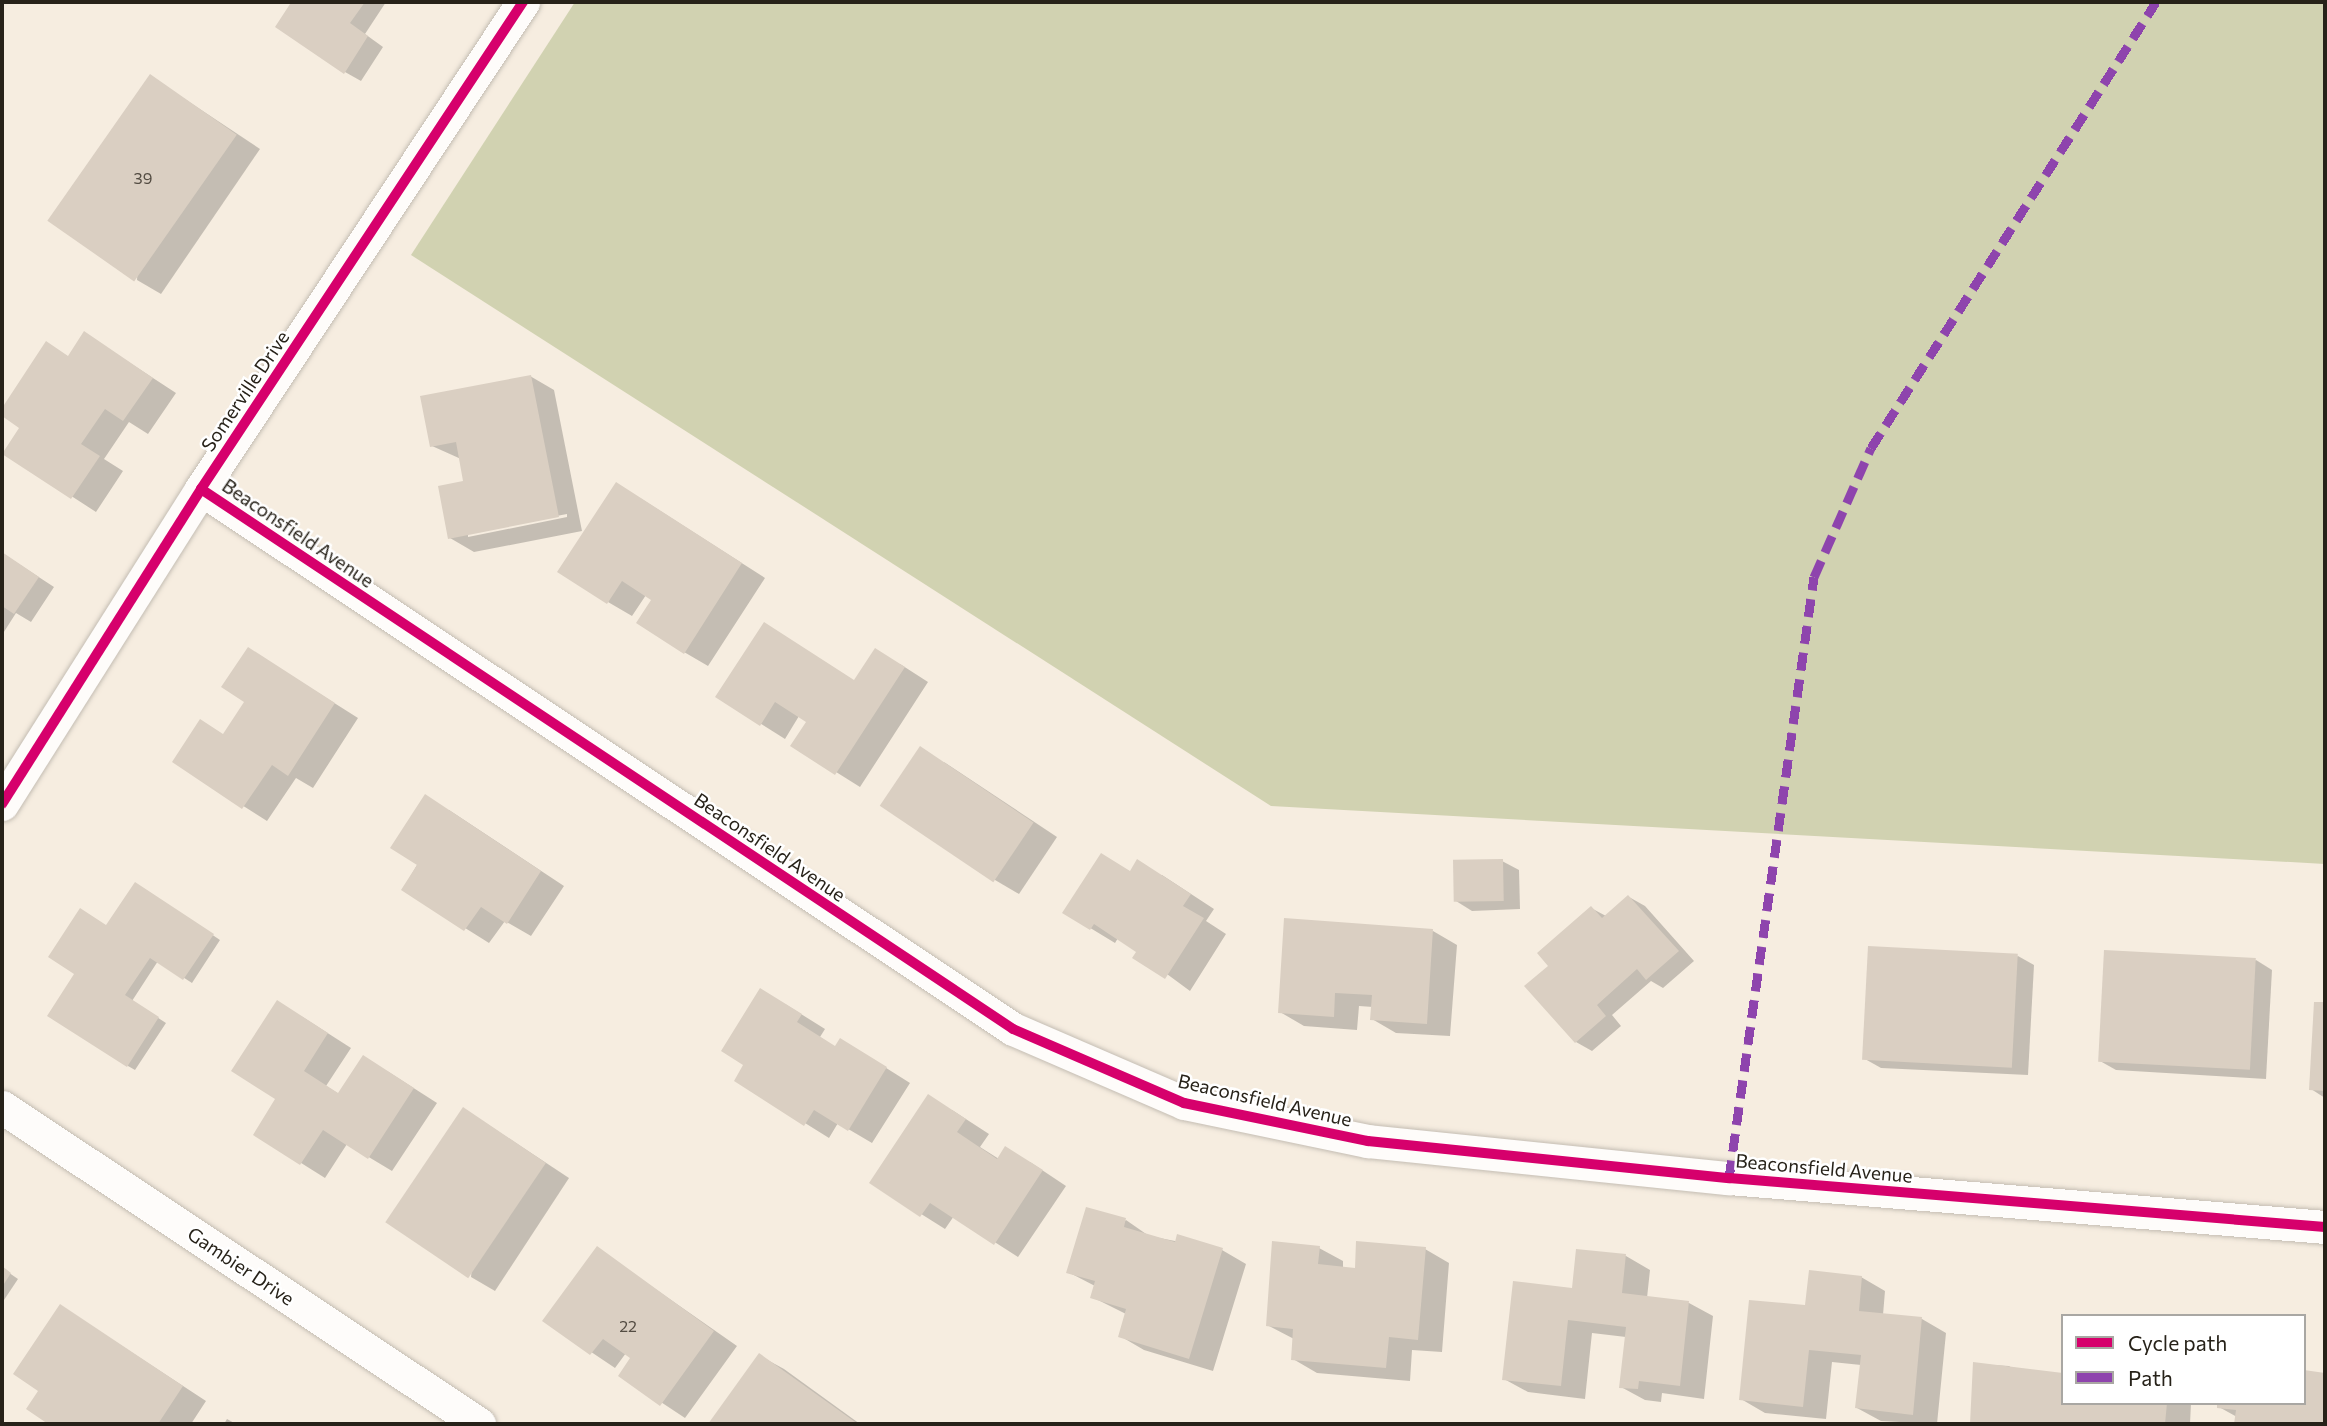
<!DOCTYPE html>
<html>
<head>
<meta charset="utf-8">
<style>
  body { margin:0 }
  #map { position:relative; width:2327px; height:1426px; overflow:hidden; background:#f6ede0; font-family:Commissioner,sans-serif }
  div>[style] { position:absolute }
  .forest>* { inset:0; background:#d1d2b1 }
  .shadow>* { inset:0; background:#0003 }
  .building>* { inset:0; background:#dacfc2; transform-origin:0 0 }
  .roads { filter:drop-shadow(0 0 2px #c4bdb3) drop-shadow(0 0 2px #c4bdb3) }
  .street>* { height:33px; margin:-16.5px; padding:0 16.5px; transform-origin:16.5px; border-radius:16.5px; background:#fefcfa }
  .quiet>* { height:9px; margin-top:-4.5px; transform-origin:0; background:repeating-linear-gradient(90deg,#8e44ad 0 18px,transparent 0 27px) }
  .cycleway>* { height:10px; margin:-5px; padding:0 5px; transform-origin:5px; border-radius:5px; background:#d6006c }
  span { translate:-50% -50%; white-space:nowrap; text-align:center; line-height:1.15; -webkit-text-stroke:5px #fff; paint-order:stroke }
  .number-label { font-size:16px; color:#544d43 }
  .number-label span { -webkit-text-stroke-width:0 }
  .street-label { font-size:19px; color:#272219 }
  .frame { position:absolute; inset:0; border:4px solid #272219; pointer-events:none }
  .legend { position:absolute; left:2061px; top:1314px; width:245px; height:91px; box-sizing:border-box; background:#fff; border:2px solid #a9a7a3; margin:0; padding:9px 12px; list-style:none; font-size:21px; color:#272219 }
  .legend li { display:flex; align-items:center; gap:14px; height:35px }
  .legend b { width:35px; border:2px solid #a9a7a3 }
</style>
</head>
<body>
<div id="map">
  <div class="forest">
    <i style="clip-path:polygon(575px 2px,2325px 2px,2325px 864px,1271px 806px,411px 255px)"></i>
  </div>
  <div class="shadow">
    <i style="clip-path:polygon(289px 2px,386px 2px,365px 34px,383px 47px,361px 81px,345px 72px)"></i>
    <i style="clip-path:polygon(150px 76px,260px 149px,161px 294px,137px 280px)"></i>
    <i style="clip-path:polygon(84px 333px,176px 393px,148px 434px,129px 422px,104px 459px,123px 471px,96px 512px,5px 453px,22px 427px,2px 414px,46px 344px,69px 357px)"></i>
    <i style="clip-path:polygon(evenodd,530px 376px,554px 390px,582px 531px,474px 552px,450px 538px,465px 482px,461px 459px,432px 446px,530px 376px,567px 514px,567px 517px,468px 537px,468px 533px,567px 514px)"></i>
    <i style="clip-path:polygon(640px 498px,765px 578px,708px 666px,684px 652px,654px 600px,646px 595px,632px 616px,608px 602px)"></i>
    <i style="clip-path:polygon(2px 553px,54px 587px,31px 622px,16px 613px,2px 635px)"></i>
    <i style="clip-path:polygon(249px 649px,358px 718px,313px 788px,296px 778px,267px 821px,174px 762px,225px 735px,247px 701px)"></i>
    <i style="clip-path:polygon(900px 664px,928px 682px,860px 787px,793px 745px,808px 721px,799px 716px,785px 739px,717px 696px,855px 682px)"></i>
    <i style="clip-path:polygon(944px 762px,1057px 837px,1019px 894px,995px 880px)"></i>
    <i style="clip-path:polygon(449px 810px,564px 886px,531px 936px,505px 921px,489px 943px,403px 889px)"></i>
    <i style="clip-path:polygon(1502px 861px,1519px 870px,1520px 909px,1472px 911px,1456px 901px)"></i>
    <i style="clip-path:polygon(1162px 875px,1214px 909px,1206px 921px,1226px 934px,1190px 991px,1118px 938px,1115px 943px,1064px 912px)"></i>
    <i style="clip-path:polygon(143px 888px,220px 940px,192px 983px,158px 961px,132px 1001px,166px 1023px,135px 1070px,128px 1066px,107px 927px)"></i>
    <i style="clip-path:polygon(1629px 897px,1645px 906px,1694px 961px,1663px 988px,1651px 981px,1612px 1015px,1621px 1026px,1592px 1051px,1576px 1042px,1550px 966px,1591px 908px,1606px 916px)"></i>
    <i style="clip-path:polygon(1433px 931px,1457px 945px,1450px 1036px,1396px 1033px,1372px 1019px,1373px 1007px,1359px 1006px,1357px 1030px,1304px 1026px,1280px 1012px)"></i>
    <i style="clip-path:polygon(2018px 956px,2034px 965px,2028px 1075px,1881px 1068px,1865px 1059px)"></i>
    <i style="clip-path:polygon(2256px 960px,2272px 970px,2266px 1079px,2116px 1070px,2100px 1061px)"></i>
    <i style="clip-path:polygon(785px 1004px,825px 1029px,820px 1037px,836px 1048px,864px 1054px,910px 1083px,872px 1143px,838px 1123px,829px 1138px,736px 1080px)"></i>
    <i style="clip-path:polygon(2315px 1004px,2325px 1004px,2325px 1098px,2311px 1089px)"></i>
    <i style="clip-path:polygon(301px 1016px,351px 1048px,326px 1086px,339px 1094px,387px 1071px,437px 1103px,392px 1171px,347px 1144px,325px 1178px,255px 1134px,278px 1099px)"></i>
    <i style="clip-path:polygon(952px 1110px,989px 1134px,980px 1147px,999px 1159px,1030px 1162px,1066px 1186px,1018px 1257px,954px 1216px,945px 1229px,872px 1183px)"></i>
    <i style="clip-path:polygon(487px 1124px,569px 1178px,495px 1291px,471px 1277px)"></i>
    <i style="clip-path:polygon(1126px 1220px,1149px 1236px,1222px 1250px,1246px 1264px,1213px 1371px,1144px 1350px,1120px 1336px,1126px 1314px,1092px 1297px,1095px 1286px,1068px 1272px)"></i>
    <i style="clip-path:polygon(1319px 1248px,1343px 1261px,1343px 1268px,1356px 1269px,1425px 1249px,1449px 1263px,1442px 1352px,1412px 1350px,1410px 1381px,1317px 1373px,1293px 1359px,1294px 1339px,1267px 1325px)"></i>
    <i style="clip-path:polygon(598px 1249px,737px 1346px,685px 1418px,620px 1375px,632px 1358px,626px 1353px,615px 1368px,545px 1321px)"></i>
    <i style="clip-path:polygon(1577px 1251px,1626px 1256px,1650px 1270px,1647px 1298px,1689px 1303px,1713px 1316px,1704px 1399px,1662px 1393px,1661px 1402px,1645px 1400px,1621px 1387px,1626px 1337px,1592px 1333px,1585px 1399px,1528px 1392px,1504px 1379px,1573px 1290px)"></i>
    <i style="clip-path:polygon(2px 1268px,18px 1279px,2px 1303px)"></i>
    <i style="clip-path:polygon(1861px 1277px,1885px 1291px,1883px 1315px,1922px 1319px,1946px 1333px,1937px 1424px,1881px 1421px,1857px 1408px,1861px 1365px,1832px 1362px,1826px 1419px,1765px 1413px,1741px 1399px,1807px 1307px)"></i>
    <i style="clip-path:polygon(61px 1306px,206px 1401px,191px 1424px,51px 1424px,28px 1409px,41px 1391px)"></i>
    <i style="clip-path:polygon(760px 1356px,784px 1369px,860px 1424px,710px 1424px)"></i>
    <i style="clip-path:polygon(1975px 1364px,2009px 1366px,2063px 1403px,2191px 1403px,2190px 1424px,1972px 1424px)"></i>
    <i style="clip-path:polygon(2304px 1372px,2325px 1374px,2325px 1424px,2236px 1424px,2237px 1417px,2219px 1407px,2304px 1403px)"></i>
    <i style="clip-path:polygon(227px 1419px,236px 1424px,224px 1424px)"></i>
  </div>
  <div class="building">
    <i style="clip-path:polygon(286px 2px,365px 2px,350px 23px,368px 36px,344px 74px,275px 27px,290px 4px)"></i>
    <i style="left:150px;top:74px;width:106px;height:179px;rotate:35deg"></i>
    <i style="clip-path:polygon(84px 331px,153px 378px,123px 421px,105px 409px,81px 444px,100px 456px,71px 499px,2px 454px,19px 428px,2px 416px,2px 408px,46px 341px,68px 356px)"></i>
    <i style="clip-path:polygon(531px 375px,559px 517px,448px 539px,438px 486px,463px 481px,456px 442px,430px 447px,420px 396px)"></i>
    <i style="clip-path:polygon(616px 482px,742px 563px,684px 654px,636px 623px,651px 600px,622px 581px,607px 604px,557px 572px)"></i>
    <i style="clip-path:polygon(2px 552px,39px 577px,14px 614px,2px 606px)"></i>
    <i style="clip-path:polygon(764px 622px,854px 680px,875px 648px,905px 667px,835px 775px,790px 746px,806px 722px,775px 702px,760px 726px,715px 697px)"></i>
    <i style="clip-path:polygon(248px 647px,335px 703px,288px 776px,272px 765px,242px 809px,172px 762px,200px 719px,223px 734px,244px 702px,221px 687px)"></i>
    <i style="left:920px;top:746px;width:137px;height:72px;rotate:34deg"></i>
    <i style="clip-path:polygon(425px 794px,541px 871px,507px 924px,481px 907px,464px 931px,401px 890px,417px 865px,390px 848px)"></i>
    <i style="clip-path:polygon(1101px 853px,1130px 871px,1137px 859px,1191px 894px,1183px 906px,1204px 918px,1165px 979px,1132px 958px,1136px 952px,1094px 924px,1090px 930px,1062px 913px)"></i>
    <i style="left:1503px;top:859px;width:42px;height:50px;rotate:89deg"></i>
    <i style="clip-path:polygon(135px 882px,214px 934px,183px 980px,150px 958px,125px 995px,159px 1017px,127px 1067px,47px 1016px,74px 974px,48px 957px,80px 908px,106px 925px)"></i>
    <i style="clip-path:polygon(1628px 895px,1679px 951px,1646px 980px,1637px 969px,1597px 1005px,1606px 1016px,1575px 1043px,1524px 986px,1548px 966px,1537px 953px,1591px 906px,1602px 918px)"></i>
    <i style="clip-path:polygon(1284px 918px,1433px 929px,1427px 1024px,1370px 1020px,1372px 995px,1335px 993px,1334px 1017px,1278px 1013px)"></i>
    <i style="left:1868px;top:946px;width:150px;height:114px;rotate:3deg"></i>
    <i style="left:2104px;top:950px;width:152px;height:112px;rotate:3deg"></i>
    <i style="clip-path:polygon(760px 988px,802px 1014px,797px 1022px,835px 1046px,840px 1038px,887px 1067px,848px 1131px,814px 1110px,804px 1126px,734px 1081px,743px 1065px,721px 1051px)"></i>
    <i style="clip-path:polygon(277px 1000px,328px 1033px,304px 1071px,338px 1093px,363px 1055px,414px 1088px,368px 1159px,323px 1130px,300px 1165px,253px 1135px,275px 1099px,231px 1071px)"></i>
    <i style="clip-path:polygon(2314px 1002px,2325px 1002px,2325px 1091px,2309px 1090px)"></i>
    <i style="clip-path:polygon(928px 1094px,966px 1119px,957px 1132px,997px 1159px,1005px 1146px,1043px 1170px,994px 1245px,930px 1203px,920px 1217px,869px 1183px)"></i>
    <i style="left:463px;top:1107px;width:100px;height:139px;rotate:34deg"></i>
    <i style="clip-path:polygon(1086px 1207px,1126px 1218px,1124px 1227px,1175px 1242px,1177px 1234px,1223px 1248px,1189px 1359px,1118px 1337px,1126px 1309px,1090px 1298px,1095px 1281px,1066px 1273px)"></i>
    <i style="clip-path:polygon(1272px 1241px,1320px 1246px,1318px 1264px,1355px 1268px,1356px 1241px,1426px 1247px,1418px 1340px,1389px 1337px,1386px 1368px,1291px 1360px,1293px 1329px,1266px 1326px)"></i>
    <i style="clip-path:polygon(597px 1246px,714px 1331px,660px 1406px,618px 1376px,630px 1358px,603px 1339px,590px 1355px,542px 1321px)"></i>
    <i style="clip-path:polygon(1576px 1249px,1626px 1254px,1622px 1293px,1689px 1301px,1680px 1386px,1639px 1381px,1638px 1389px,1619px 1388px,1626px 1327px,1568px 1320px,1561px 1386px,1502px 1380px,1513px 1281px,1572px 1288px)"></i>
    <i style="clip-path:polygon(2px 1266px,11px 1273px,2px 1287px)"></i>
    <i style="clip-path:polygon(1809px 1270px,1862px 1276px,1859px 1311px,1922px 1317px,1913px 1415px,1855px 1408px,1861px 1355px,1809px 1350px,1803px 1407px,1739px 1400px,1749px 1300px,1805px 1305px)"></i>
    <i style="clip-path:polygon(60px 1304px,183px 1386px,158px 1424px,48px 1424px,26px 1409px,38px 1391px,13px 1374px)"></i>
    <i style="clip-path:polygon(759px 1353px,858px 1424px,708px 1424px)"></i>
    <i style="clip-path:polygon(1973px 1362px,2063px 1373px,2063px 1403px,2167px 1403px,2165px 1424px,1970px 1424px)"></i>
    <i style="clip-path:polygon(2304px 1370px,2325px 1373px,2325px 1424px,2234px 1424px,2236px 1410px,2217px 1408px,2217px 1403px,2304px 1403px)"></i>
  </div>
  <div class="roads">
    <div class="street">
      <i style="left:201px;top:489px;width:975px;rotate:33.62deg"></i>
      <i style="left:1013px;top:1029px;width:186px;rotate:23.4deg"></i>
      <i style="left:1184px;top:1103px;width:188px;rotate:11.7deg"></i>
      <i style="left:1368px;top:1141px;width:363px;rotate:5.9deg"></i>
      <i style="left:1729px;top:1178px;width:598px;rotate:4.7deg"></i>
      <i style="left:2px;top:804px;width:373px;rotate:-57.7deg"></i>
      <i style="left:201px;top:489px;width:584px;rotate:-56.53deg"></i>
      <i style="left:2px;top:1107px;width:573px;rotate:33.61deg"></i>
    </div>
  </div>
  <div class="quiet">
    <i style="left:1729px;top:1178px;width:607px;rotate:-81.95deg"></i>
    <i style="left:1814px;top:577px;width:141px;rotate:-66.2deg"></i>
    <i style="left:1871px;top:448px;width:529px;rotate:-57.42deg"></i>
  </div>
  <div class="cycleway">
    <i style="left:201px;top:489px;width:975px;rotate:33.62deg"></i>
    <i style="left:1013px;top:1029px;width:186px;rotate:23.4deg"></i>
    <i style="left:1184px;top:1103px;width:188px;rotate:11.7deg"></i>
    <i style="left:1368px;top:1141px;width:363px;rotate:5.9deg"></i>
    <i style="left:1729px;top:1178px;width:598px;rotate:4.7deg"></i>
    <i style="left:2px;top:804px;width:373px;rotate:-57.7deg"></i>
    <i style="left:201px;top:489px;width:584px;rotate:-56.53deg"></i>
  </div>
  <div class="number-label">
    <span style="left:143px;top:178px">39</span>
    <span style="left:628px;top:1326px">22</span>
  </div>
  <div class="street-label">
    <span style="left:245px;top:391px;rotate:-56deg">Somerville Drive</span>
    <span style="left:298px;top:533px;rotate:34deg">Beaconsfield Avenue</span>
    <span style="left:770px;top:847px;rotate:34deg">Beaconsfield Avenue</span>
    <span style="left:1265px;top:1100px;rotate:13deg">Beaconsfield Avenue</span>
    <span style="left:1824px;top:1168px;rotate:5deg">Beaconsfield Avenue</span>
    <span style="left:241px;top:1266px;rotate:34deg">Gambier Drive</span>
  </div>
  <div class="frame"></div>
  <ul class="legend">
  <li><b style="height:9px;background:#d6006c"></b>Cycle path</li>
  <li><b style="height:9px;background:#8e44ad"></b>Path</li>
  </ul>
</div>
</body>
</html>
